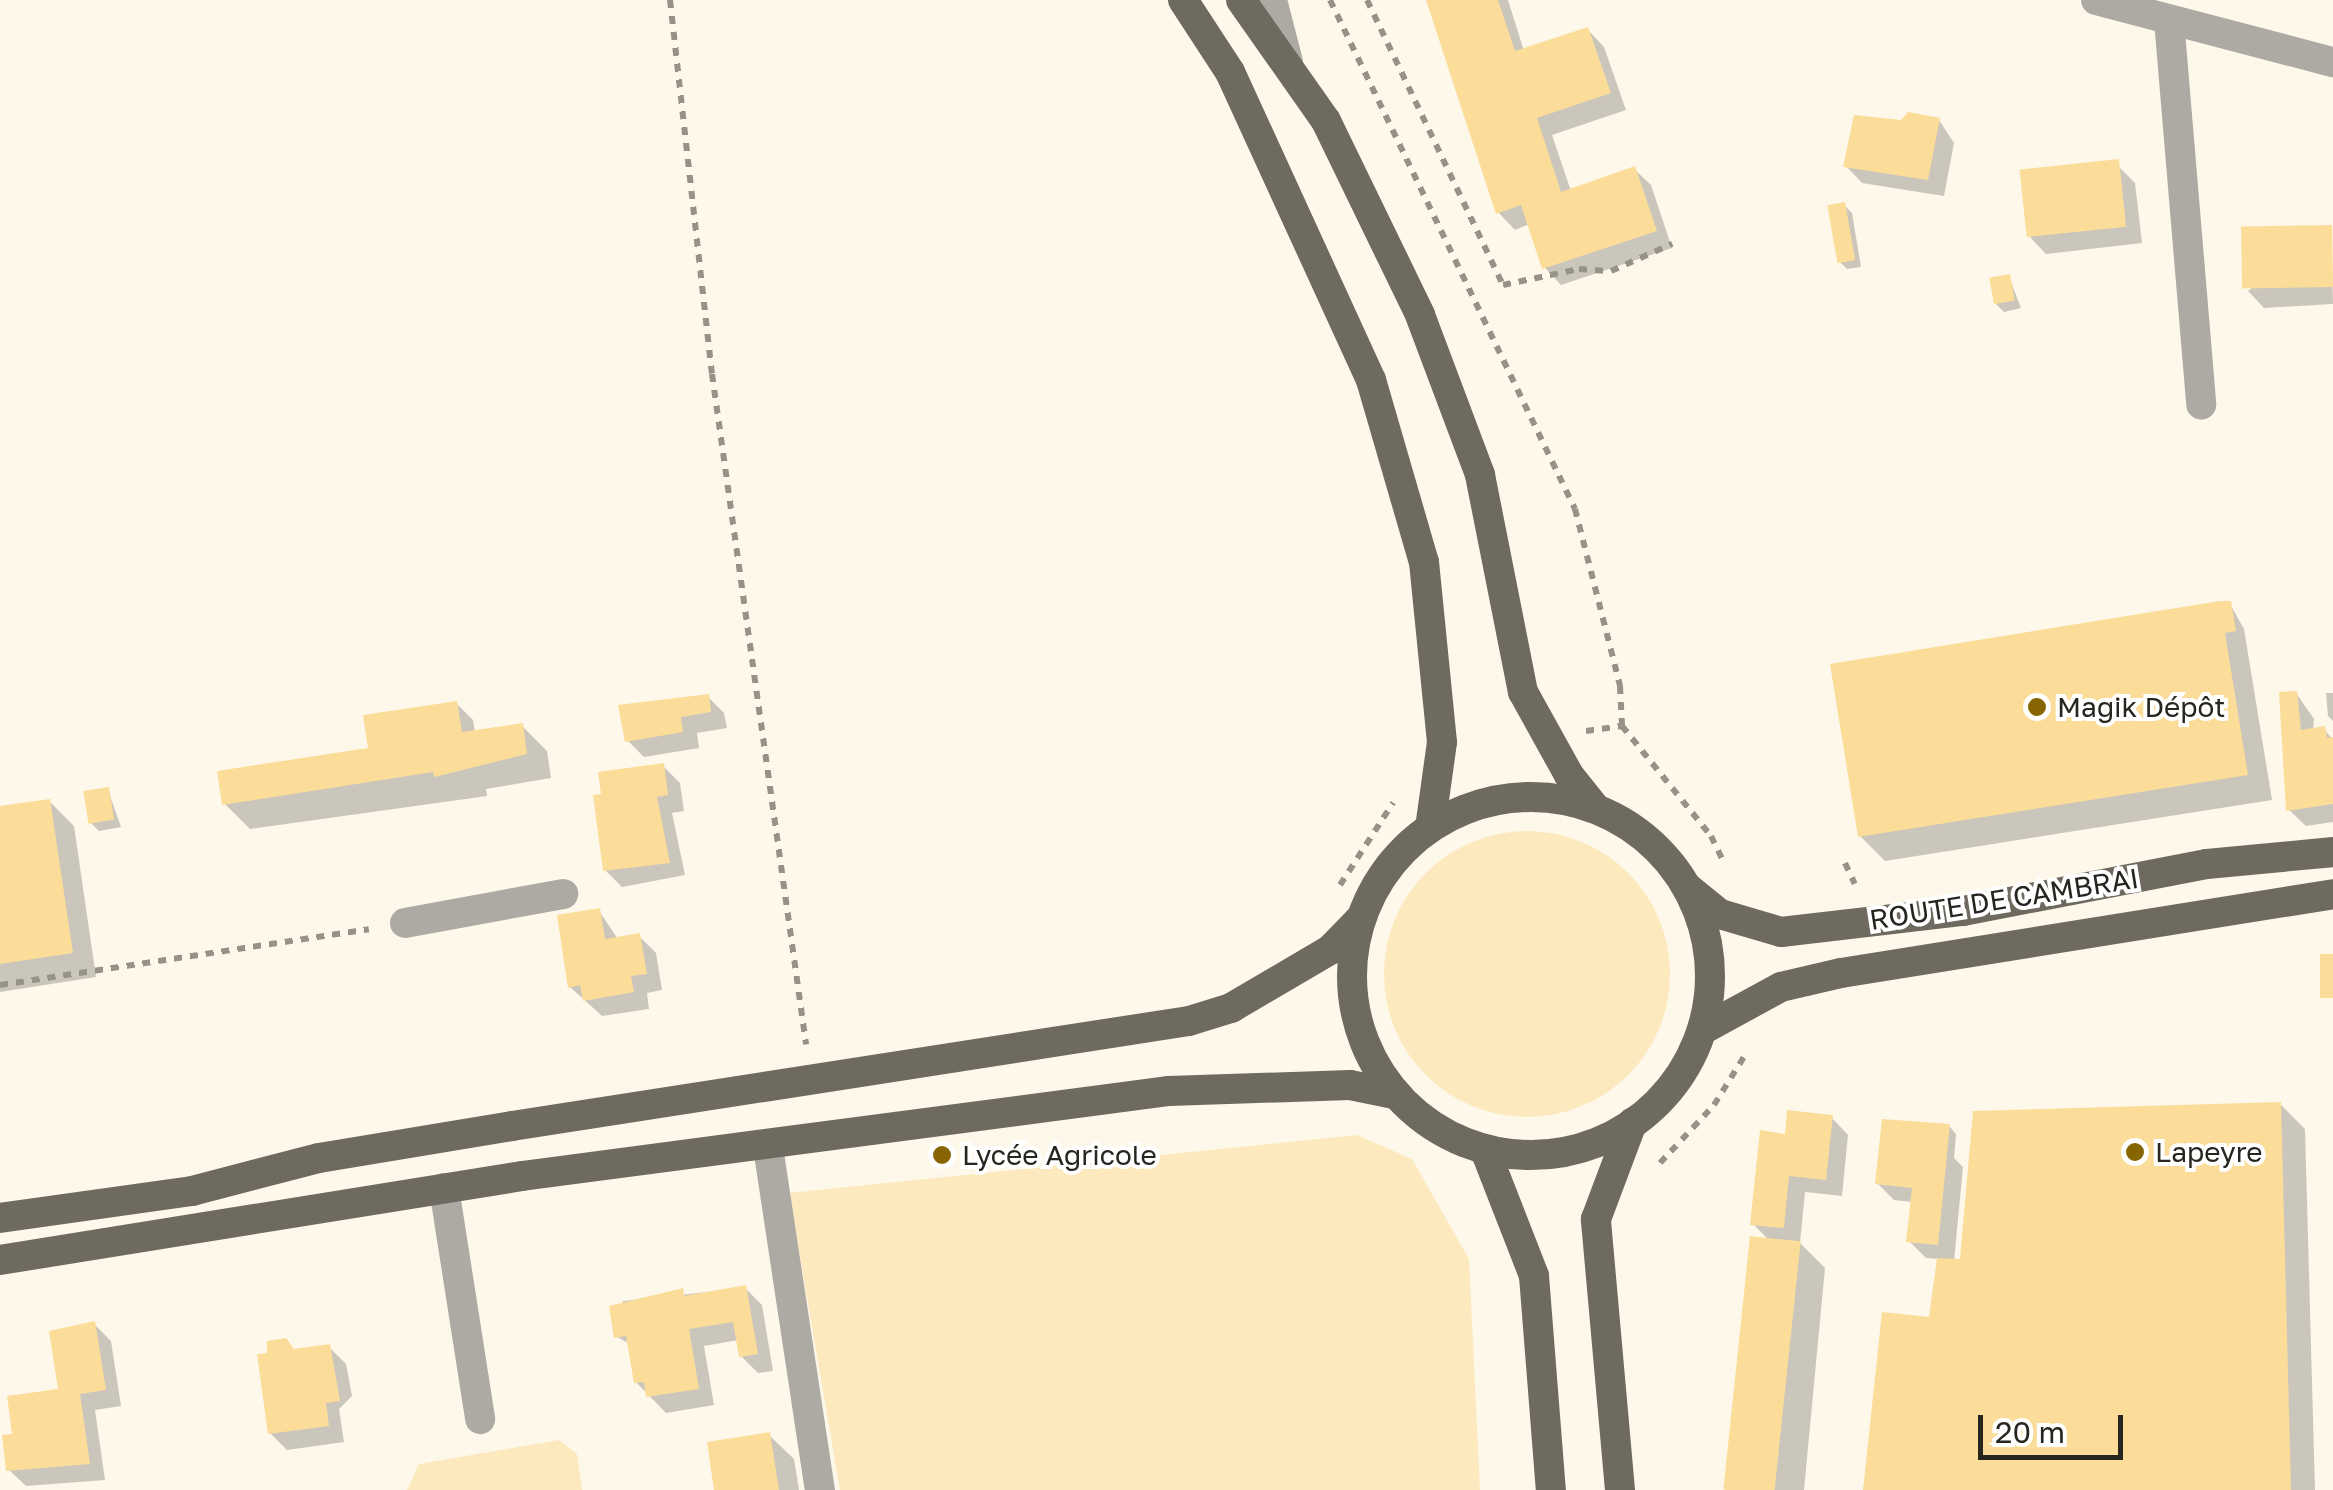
<!DOCTYPE html>
<html>
<head>
<meta charset="utf-8">
<style>
  body { margin:0 }
  #map { position:relative; width:2333px; height:1490px; overflow:hidden; background:#fef8ea; font-family:"Golos Text",sans-serif }
  div>[style] { position:absolute }
  .green>* { inset:0; background:#fce9be }
  .round { border-radius:50% }
  .shadow>* { inset:0; background:#0003 }
  .building>* { inset:0; background:#fbdd99; transform-origin:0 0 }
  .path>* { height:6px; margin-top:-3px; transform-origin:0; background:repeating-linear-gradient(90deg,#969288 0 8px,transparent 0 16px) }
  .minor>* { height:30px; margin:-15px; padding:0 15px; transform-origin:15px; border-radius:15px; background:#adaaa4 }
  .major>* { height:30px; margin:-15px; padding:0 15px; transform-origin:15px; border-radius:15px; background:#6f6a60 }
  .major>.ring { margin:-15px; padding:0; box-sizing:content-box; background:none; border:30px solid #6f6a60; border-radius:50% }
  .dots>* { width:28px; height:28px; translate:-50% -50%; box-sizing:border-box; border:5px solid #fff; border-radius:50% }
  span { translate:-50% -50%; white-space:nowrap; text-align:center; line-height:1.15; -webkit-text-stroke:8px #fff; paint-order:stroke }
  .poi-label { font-size:28px; color:#27251f }
  .left { translate:0 -50%; text-align:left }
  .street-label { font-size:28px; color:#27251f }
  .scale { position:absolute; left:1978px; top:1415px; width:145px; height:45px; box-sizing:border-box; border:5px solid #27251f; border-top:0; padding-left:12px; font-size:30px; line-height:35px; white-space:nowrap; color:#27251f; -webkit-text-stroke:8px #fff; paint-order:stroke }
</style>
</head>
<body>
<div id="map">
  <div class="green">
    <i class="round" style="left:1384px;top:831px;width:286px;height:286px"></i>
    <i style="clip-path:polygon(1357px 1135px,1412px 1159px,1469px 1259px,1480px 1490px,840px 1490px,789px 1193px)"></i>
    <i style="clip-path:polygon(559px 1440px,577px 1454px,582px 1490px,407px 1490px,419px 1464px)"></i>
  </div>
  <div class="shadow">
    <i style="clip-path:polygon(1433px 0,1508px 0,1524px 51px,1588px 30px,1604px 47px,1626px 110px,1552px 135px,1571px 191px,1634px 169px,1651px 185px,1672px 248px,1561px 285px,1545px 268px,1530px 224px,1515px 230px,1499px 213px)"></i>
    <i style="clip-path:polygon(1939px 120px,1954px 143px,1944px 196px,1862px 183px,1846px 166px,1903px 123px)"></i>
    <i style="clip-path:polygon(2118px 166px,2135px 183px,2142px 243px,2046px 254px,2030px 237px)"></i>
    <i style="clip-path:polygon(1844px 205px,1852px 213px,1861px 267px,1847px 269px,1839px 261px)"></i>
    <i style="clip-path:polygon(2331px 227px,2333px 304px,2264px 308px,2248px 291px)"></i>
    <i style="clip-path:polygon(2009px 277px,2021px 308px,2004px 312px,1996px 304px)"></i>
    <i style="clip-path:polygon(2230px 604px,2244px 629px,2272px 800px,1885px 861px,1860px 836px)"></i>
    <i style="clip-path:polygon(2296px 693px,2314px 719px,2313px 730px,2324px 729px,2333px 740px,2333px 822px,2306px 826px,2289px 810px)"></i>
    <i style="clip-path:polygon(2326px 693px,2333px 693px,2333px 721px,2328px 716px)"></i>
    <i style="clip-path:polygon(708px 697px,724px 713px,727px 728px,697px 733px,699px 748px,644px 757px,627px 740px)"></i>
    <i style="clip-path:polygon(456px 703px,473px 720px,475px 733px,522px 726px,547px 751px,551px 778px,486px 789px,487px 796px,250px 829px,225px 804px,371px 749px)"></i>
    <i style="clip-path:polygon(663px 766px,680px 783px,684px 811px,672px 813px,685px 875px,622px 887px,605px 870px,605px 802px)"></i>
    <i style="clip-path:polygon(108px 790px,121px 827px,99px 831px,91px 823px)"></i>
    <i style="clip-path:polygon(49px 801px,74px 826px,96px 977px,0 992px,0 808px)"></i>
    <i style="clip-path:polygon(599px 911px,618px 939px,639px 936px,656px 953px,662px 990px,647px 993px,649px 1009px,602px 1016px,570px 987px)"></i>
    <i style="clip-path:polygon(2280px 1104px,2305px 1129px,2315px 1490px,1866px 1490px,1931px 1320px,1939px 1259px,1926px 1258px,1909px 1241px,1913px 1202px,1894px 1200px,1877px 1183px,1949px 1126px,1956px 1134px,1954px 1158px,1963px 1167px,1954px 1261px,1967px 1262px)"></i>
    <i style="clip-path:polygon(1832px 1118px,1848px 1135px,1842px 1196px,1805px 1192px,1800px 1243px,1825px 1268px,1804px 1490px,1728px 1490px,1769px 1240px,1753px 1224px,1787px 1137px)"></i>
    <i style="clip-path:polygon(745px 1288px,762px 1305px,773px 1371px,758px 1373px,741px 1356px,738px 1340px,704px 1346px,714px 1405px,666px 1413px,636px 1382px,630px 1344px,617px 1337px,623px 1301px)"></i>
    <i style="clip-path:polygon(94px 1324px,111px 1341px,121px 1406px,95px 1410px,105px 1480px,26px 1486px,9px 1470px,15px 1436px,60px 1391px)"></i>
    <i style="clip-path:polygon(329px 1347px,346px 1364px,352px 1396px,339px 1409px,344px 1442px,287px 1450px,270px 1433px)"></i>
    <i style="clip-path:polygon(769px 1435px,794px 1459px,799px 1490px,717px 1490px)"></i>
  </div>
  <div class="building">
    <i style="clip-path:polygon(1426px 0,1498px 0,1515px 51px,1588px 27px,1611px 93px,1537px 118px,1561px 192px,1635px 166px,1657px 231px,1542px 269px,1521px 205px,1496px 214px)"></i>
    <i style="clip-path:polygon(1908px 112px,1940px 118px,1928px 180px,1843px 167px,1854px 115px,1901px 120px)"></i>
    <i style="left:2119px;top:159px;width:68px;height:100px;rotate:84deg"></i>
    <i style="left:1845px;top:202px;width:59px;height:18px;rotate:80deg"></i>
    <i style="left:2332px;top:225px;width:62px;height:91px;rotate:89deg"></i>
    <i style="left:2010px;top:274px;width:27px;height:21px;rotate:80deg"></i>
    <i style="clip-path:polygon(2220px 601px,2231px 601px,2236px 631px,2225px 633px,2248px 775px,1858px 837px,1830px 664px)"></i>
    <i style="clip-path:polygon(2297px 691px,2301px 730px,2325px 726px,2327px 738px,2333px 737px,2333px 804px,2286px 811px,2279px 692px)"></i>
    <i style="clip-path:polygon(709px 694px,711px 712px,681px 717px,683px 732px,625px 742px,618px 705px)"></i>
    <i style="clip-path:polygon(457px 701px,462px 732px,523px 723px,527px 754px,434px 777px,433px 772px,222px 805px,217px 771px,368px 748px,363px 715px)"></i>
    <i style="clip-path:polygon(664px 763px,668px 795px,657px 797px,670px 863px,603px 871px,593px 795px,601px 794px,598px 772px)"></i>
    <i style="left:109px;top:787px;width:33px;height:26px;rotate:81deg"></i>
    <i style="clip-path:polygon(50px 799px,73px 953px,0 964px,0 806px)"></i>
    <i style="clip-path:polygon(600px 908px,605px 939px,640px 933px,647px 974px,631px 976px,634px 992px,583px 1001px,580px 985px,568px 988px,557px 915px)"></i>
    <i style="left:2333px;top:954px;width:44px;height:13px;rotate:90deg"></i>
    <i style="clip-path:polygon(2281px 1102px,2291px 1490px,1863px 1490px,1882px 1312px,1929px 1317px,1937px 1258px,1960px 1259px,1973px 1111px)"></i>
    <i style="clip-path:polygon(1787px 1110px,1833px 1115px,1826px 1180px,1789px 1176px,1784px 1228px,1750px 1225px,1760px 1130px,1785px 1134px)"></i>
    <i style="clip-path:polygon(1882px 1119px,1950px 1124px,1938px 1245px,1906px 1242px,1912px 1188px,1875px 1184px)"></i>
    <i style="left:1750px;top:1236px;width:51px;height:255px;rotate:6deg"></i>
    <i style="clip-path:polygon(746px 1285px,758px 1354px,739px 1357px,733px 1322px,689px 1329px,699px 1389px,646px 1397px,644px 1382px,634px 1383px,626px 1336px,614px 1338px,609px 1306px,683px 1288px,684px 1296px)"></i>
    <i style="clip-path:polygon(95px 1321px,106px 1390px,80px 1394px,90px 1464px,6px 1471px,2px 1435px,12px 1434px,7px 1396px,58px 1389px,49px 1331px)"></i>
    <i style="clip-path:polygon(286px 1338px,294px 1349px,330px 1344px,340px 1401px,326px 1403px,329px 1426px,268px 1434px,257px 1354px,267px 1353px,267px 1341px)"></i>
    <i style="clip-path:polygon(770px 1432px,779px 1490px,714px 1490px,707px 1442px)"></i>
  </div>
  <div class="path">
    <i style="left:670px;top:0;width:376px;rotate:83.6deg"></i>
    <i style="left:712px;top:374px;width:677px;rotate:82.01deg"></i>
    <i style="left:1330px;top:0;width:565px;rotate:64.3deg"></i>
    <i style="left:1575px;top:509px;width:183px;rotate:75.7deg"></i>
    <i style="left:1620px;top:686px;width:40px;rotate:87.1deg"></i>
    <i style="left:1367px;top:0;width:316px;rotate:64.5deg"></i>
    <i style="left:1503px;top:285px;width:78px;rotate:-11.9deg"></i>
    <i style="left:1579px;top:269px;width:32px;rotate:4deg"></i>
    <i style="left:1611px;top:271px;width:67px;rotate:-23.9deg"></i>
    <i style="left:1586px;top:731px;width:36px;rotate:-8deg"></i>
    <i style="left:1622px;top:726px;width:141px;rotate:51deg"></i>
    <i style="left:1711px;top:836px;width:30px;rotate:64deg"></i>
    <i style="left:1845px;top:863px;width:23px;rotate:65deg"></i>
    <i style="left:1340px;top:885px;width:98px;rotate:-57.1deg"></i>
    <i style="left:0;top:985px;width:373px;rotate:-8.6deg"></i>
    <i style="left:1660px;top:1163px;width:79px;rotate:-47deg"></i>
    <i style="left:1714px;top:1105px;width:62px;rotate:-58.1deg"></i>
  </div>
  <div class="minor">
    <i style="left:1272px;top:0;width:64px;rotate:75.5deg"></i>
    <i style="left:2096px;top:0;width:245px;rotate:14.7deg"></i>
    <i style="left:2169px;top:20px;width:386px;rotate:85.2deg"></i>
    <i style="left:405px;top:923px;width:161px;rotate:-10.4deg"></i>
    <i style="left:768px;top:1147px;width:347px;rotate:81.4deg"></i>
    <i style="left:444px;top:1188px;width:234px;rotate:81.1deg"></i>
  </div>
  <div class="major">
    <i style="left:1183px;top:0;width:86px;rotate:56.9deg"></i>
    <i style="left:1230px;top:72px;width:339px;rotate:65.4deg"></i>
    <i style="left:1371px;top:380px;width:190px;rotate:73.8deg"></i>
    <i style="left:1424px;top:562px;width:181px;rotate:84.3deg"></i>
    <i style="left:1442px;top:742px;width:87px;rotate:97.9deg"></i>
    <i style="left:1241px;top:0;width:148px;rotate:54.9deg"></i>
    <i style="left:1326px;top:121px;width:216px;rotate:64.1deg"></i>
    <i style="left:1420px;top:315px;width:171px;rotate:69.4deg"></i>
    <i style="left:1480px;top:475px;width:221px;rotate:78.8deg"></i>
    <i style="left:1523px;top:692px;width:95px;rotate:61deg"></i>
    <i style="left:1569px;top:775px;width:43px;rotate:51.5deg"></i>
    <i class="ring" style="left:1352px;top:797px;width:328px;height:328px"></i>
    <i style="left:1689px;top:889px;width:40px;rotate:39deg"></i>
    <i style="left:1720px;top:914px;width:64px;rotate:16.4deg"></i>
    <i style="left:1781px;top:932px;width:183px;rotate:-6.6deg"></i>
    <i style="left:1963px;top:911px;width:248px;rotate:-10.9deg"></i>
    <i style="left:2207px;top:864px;width:127px;rotate:-5.4deg"></i>
    <i style="left:1702px;top:1030px;width:90px;rotate:-28.6deg"></i>
    <i style="left:1781px;top:987px;width:62px;rotate:-13.1deg"></i>
    <i style="left:1841px;top:973px;width:498px;rotate:-9.1deg"></i>
    <i style="left:1485px;top:1150px;width:135px;rotate:68.7deg"></i>
    <i style="left:1534px;top:1276px;width:215px;rotate:85.5deg"></i>
    <i style="left:0;top:1218px;width:194px;rotate:-8deg"></i>
    <i style="left:192px;top:1191px;width:131px;rotate:-14.6deg"></i>
    <i style="left:319px;top:1158px;width:196px;rotate:-9.4deg"></i>
    <i style="left:512px;top:1126px;width:685px;rotate:-8.82deg"></i>
    <i style="left:1189px;top:1021px;width:44px;rotate:-17.2deg"></i>
    <i style="left:1231px;top:1008px;width:115px;rotate:-30.4deg"></i>
    <i style="left:1330px;top:950px;width:45px;rotate:-45.9deg"></i>
    <i style="left:0;top:1260px;width:529px;rotate:-9.14deg"></i>
    <i style="left:522px;top:1176px;width:653px;rotate:-7.48deg"></i>
    <i style="left:1169px;top:1091px;width:181px;rotate:-1.9deg"></i>
    <i style="left:1350px;top:1085px;width:45px;rotate:11.6deg"></i>
    <i style="left:1620px;top:1490px;width:272px;rotate:-95.1deg"></i>
    <i style="left:1596px;top:1219px;width:103px;rotate:-69.4deg"></i>
  </div>
  <div class="dots">
    <i style="left:2037px;top:707px;background:#876602"></i>
    <i style="left:2135px;top:1152px;background:#876602"></i>
    <i style="left:942px;top:1155px;background:#876602"></i>
  </div>
  <div class="poi-label">
    <span class="left" style="left:2057px;top:707px">Magik Dépôt</span>
    <span class="left" style="left:2155px;top:1152px">Lapeyre</span>
    <span class="left" style="left:962px;top:1155px">Lycée Agricole</span>
  </div>
  <div class="street-label">
    <span style="left:2004px;top:899px;rotate:-9deg">ROUTE DE CAMBRAI</span>
  </div>
  <div class="scale">20 m</div>
</div>
</body>
</html>
